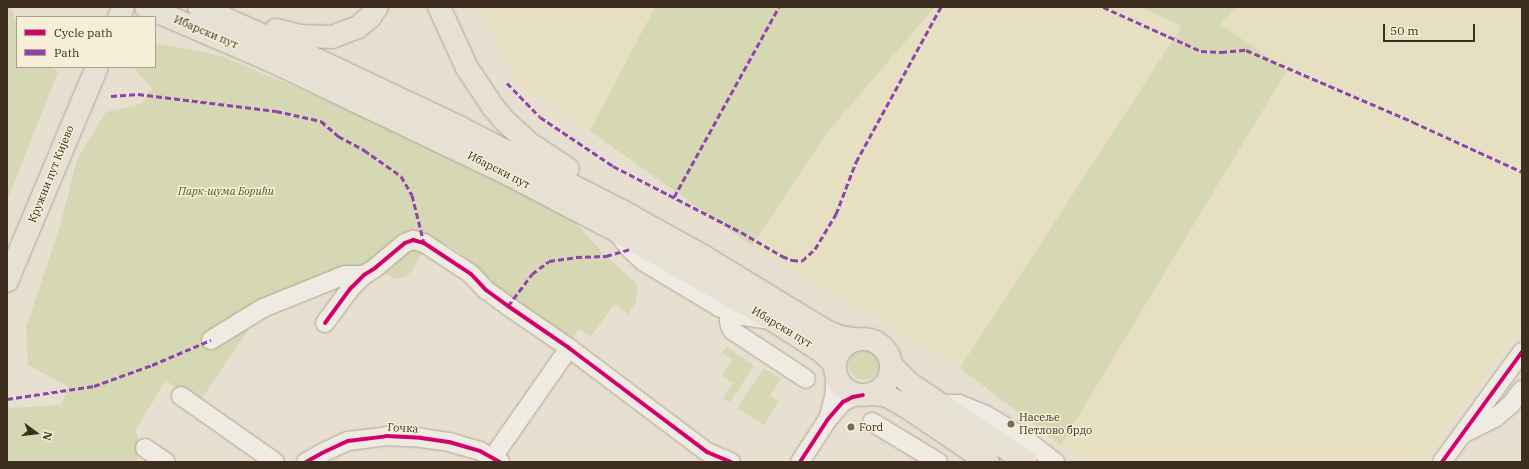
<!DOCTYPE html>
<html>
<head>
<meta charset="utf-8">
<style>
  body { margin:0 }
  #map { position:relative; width:1529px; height:469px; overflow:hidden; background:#e7e0d1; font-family:"IBM Plex Serif",serif }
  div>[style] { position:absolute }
  .farmland>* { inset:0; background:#e6dfc2 }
  .green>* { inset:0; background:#d6d7b3 }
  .round { border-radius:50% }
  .roads { filter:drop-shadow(0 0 1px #ada599) drop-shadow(0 0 1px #ada599) }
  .minor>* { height:18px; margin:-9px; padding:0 9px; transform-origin:9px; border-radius:9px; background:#efebe3 }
  .major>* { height:22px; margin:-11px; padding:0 11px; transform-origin:11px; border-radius:11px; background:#e6e1d4 }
  .major>.ring { margin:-11px; padding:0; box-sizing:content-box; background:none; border:22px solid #e6e1d4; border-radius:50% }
  .quiet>* { height:3px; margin-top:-1.5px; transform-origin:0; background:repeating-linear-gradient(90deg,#8e44ad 0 6px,transparent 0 9px) }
  .cycleway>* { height:4px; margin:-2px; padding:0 2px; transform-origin:2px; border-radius:2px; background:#d6006c }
  .dots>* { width:11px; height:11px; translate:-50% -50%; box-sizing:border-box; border:2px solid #f7eed8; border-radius:50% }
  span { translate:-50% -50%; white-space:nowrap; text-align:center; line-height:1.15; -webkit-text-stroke:3px #f7eed8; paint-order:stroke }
  .street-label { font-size:11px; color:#3d2e20 }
  .park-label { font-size:11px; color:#4d5a26; font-style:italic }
  .poi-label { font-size:11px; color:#3d2e20 }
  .left { translate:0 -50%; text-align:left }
  .frame { position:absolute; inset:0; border:8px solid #3d2e20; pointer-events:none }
  .legend { position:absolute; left:16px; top:16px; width:140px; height:52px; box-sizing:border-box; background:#f7eed8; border:1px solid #ada18e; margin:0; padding:5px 7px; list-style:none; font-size:12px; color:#3d2e20 }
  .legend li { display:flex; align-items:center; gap:8px; height:20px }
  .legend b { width:20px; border:1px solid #ada18e }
  .north { position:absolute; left:16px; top:413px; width:40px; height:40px; -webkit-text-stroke:3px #f7eed8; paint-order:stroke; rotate:105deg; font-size:11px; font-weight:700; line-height:16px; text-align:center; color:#3d2e20 }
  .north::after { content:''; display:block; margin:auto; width:14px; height:18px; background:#3d2e20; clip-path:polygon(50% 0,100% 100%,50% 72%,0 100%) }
  .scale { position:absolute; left:1383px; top:24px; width:92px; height:18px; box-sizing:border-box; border:2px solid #3d2e20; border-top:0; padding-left:5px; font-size:12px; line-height:14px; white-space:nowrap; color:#3d2e20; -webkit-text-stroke:3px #f7eed8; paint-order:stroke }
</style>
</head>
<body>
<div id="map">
  <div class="farmland">
    <i style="clip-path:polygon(481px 7px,655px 7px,590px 131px,519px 83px)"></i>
    <i style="clip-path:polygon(935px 7px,1140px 7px,1182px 26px,960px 368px,752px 246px,826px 134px)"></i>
    <i style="clip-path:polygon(1236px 7px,1522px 7px,1522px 326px,1422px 462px,1088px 462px,1061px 445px,1287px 70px,1219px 24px)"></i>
  </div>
  <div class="green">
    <i style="clip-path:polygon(7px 7px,11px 7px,17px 26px,17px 67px,51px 67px,58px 72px,7px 201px)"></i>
    <i style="clip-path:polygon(655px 7px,935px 7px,826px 134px,752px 246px,590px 131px)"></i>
    <i style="clip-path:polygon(1140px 7px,1236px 7px,1220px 24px,1287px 70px,1061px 445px,960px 368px,1182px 26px)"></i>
    <i style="clip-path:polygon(155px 43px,218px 55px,300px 89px,388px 128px,571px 218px,606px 256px,638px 285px,636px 302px,628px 314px,614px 304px,591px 337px,579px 329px,572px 339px,495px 290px,459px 252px,448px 245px,425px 250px,412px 271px,405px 277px,395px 279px,386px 274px,383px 268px,371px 263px,263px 308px,196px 407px,166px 380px,135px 431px,144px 450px,135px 462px,7px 462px,7px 410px,11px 408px,61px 405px,69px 387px,28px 365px,26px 327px,59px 230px,77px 159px,106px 112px,141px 104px,152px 89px,133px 67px,155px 67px)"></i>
    <i style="clip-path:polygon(727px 347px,754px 366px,730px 402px,723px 398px,733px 383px,722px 376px,732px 360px,721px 352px)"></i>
    <i class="round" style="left:849px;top:350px;width:30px;height:30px"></i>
    <i style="clip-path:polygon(764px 368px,781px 379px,770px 395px,779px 402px,764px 425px,737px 408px)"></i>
  </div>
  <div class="roads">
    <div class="minor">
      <i style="left:619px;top:235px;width:18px;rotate:52deg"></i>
      <i style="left:630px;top:249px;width:19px;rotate:43deg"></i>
      <i style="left:644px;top:262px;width:87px;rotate:31deg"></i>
      <i style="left:719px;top:307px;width:25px;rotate:21deg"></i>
      <i style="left:742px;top:316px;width:27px;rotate:8deg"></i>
      <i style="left:731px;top:313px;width:8px;rotate:104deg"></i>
      <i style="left:729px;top:321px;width:5px;rotate:79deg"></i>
      <i style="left:730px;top:326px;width:6px;rotate:59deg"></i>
      <i style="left:733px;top:331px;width:87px;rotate:33.3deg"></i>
      <i style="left:325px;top:323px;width:42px;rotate:-53.7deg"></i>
      <i style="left:350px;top:289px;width:20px;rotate:-45deg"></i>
      <i style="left:364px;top:275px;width:13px;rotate:-32deg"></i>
      <i style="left:375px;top:268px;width:39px;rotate:-40deg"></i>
      <i style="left:405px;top:243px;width:9px;rotate:-21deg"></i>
      <i style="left:413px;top:240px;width:11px;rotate:15deg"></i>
      <i style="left:424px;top:243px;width:56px;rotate:33.4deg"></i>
      <i style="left:471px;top:274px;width:22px;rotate:47deg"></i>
      <i style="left:486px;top:290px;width:27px;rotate:36deg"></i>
      <i style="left:508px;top:306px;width:74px;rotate:34.5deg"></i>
      <i style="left:569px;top:348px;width:173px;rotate:37deg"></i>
      <i style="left:707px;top:452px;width:26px;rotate:23deg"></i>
      <i style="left:211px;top:340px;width:61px;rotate:-31.6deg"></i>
      <i style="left:263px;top:308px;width:88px;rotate:-21.9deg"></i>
      <i style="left:345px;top:275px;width:19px"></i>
      <i style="left:181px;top:396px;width:115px;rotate:35.1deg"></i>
      <i style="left:940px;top:404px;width:19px"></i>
      <i style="left:959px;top:404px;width:29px;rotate:22deg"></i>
      <i style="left:986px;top:415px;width:41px;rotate:31deg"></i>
      <i style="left:1021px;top:436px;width:43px;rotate:37.4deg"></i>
      <i style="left:829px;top:416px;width:20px;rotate:-75deg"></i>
      <i style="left:834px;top:397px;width:21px;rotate:-85deg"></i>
      <i style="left:872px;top:422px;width:77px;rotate:31.2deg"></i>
      <i style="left:1465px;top:433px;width:34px;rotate:-27deg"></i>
      <i style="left:1495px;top:418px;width:21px;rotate:-41deg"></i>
      <i style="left:1511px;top:404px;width:18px;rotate:-52deg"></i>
      <i style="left:145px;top:448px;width:25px;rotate:34deg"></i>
      <i style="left:493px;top:457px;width:133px;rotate:-55.1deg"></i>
      <i style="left:306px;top:462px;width:18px;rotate:-29deg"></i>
      <i style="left:322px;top:453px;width:29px;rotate:-25deg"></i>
      <i style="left:348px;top:441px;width:38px;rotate:-7deg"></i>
      <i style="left:386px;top:436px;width:35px;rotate:3deg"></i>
      <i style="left:421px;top:438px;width:28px;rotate:8deg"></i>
      <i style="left:449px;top:442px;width:32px;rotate:16deg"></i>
      <i style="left:480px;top:451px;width:23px;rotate:29deg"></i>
      <i style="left:800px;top:462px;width:51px;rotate:-56.9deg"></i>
      <i style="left:828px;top:419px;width:23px;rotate:-49deg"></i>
      <i style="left:843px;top:402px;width:11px;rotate:-27deg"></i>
      <i style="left:853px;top:397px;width:10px;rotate:-11deg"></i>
      <i style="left:1442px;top:462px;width:136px;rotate:-54deg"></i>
    </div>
    <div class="major">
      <i style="left:146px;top:7px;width:137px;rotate:23.2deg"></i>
      <i style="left:272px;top:61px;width:266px;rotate:25.6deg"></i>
      <i style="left:512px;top:176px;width:119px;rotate:27.6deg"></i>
      <i style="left:617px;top:231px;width:180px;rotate:29.7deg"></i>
      <i style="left:773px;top:320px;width:57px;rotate:32.9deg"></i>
      <i style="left:821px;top:351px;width:19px;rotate:43deg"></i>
      <i style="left:199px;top:7px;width:120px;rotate:24deg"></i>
      <i style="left:309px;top:56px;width:166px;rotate:25.3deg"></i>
      <i style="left:459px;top:127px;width:183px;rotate:27.3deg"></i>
      <i style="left:622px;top:211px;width:90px;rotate:29.1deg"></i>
      <i style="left:701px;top:255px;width:146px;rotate:31.3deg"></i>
      <i style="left:826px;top:331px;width:15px;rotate:23deg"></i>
      <i style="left:840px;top:337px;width:15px;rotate:8deg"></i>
      <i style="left:439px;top:7px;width:67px;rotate:65.3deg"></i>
      <i style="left:467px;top:68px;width:47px;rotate:56.3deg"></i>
      <i style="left:493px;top:107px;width:17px;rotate:50deg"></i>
      <i style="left:504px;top:120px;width:35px;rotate:43deg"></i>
      <i style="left:530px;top:144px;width:45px;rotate:33.3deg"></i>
      <i style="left:119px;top:17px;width:11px;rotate:-68deg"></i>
      <i style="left:276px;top:30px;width:25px;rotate:14deg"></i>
      <i style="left:300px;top:36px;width:32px;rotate:2deg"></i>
      <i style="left:332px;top:37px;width:28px;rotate:-21deg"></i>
      <i style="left:358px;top:27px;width:16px;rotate:-40deg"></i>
      <i style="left:370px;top:17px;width:12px;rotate:-55deg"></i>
      <i style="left:7px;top:281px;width:232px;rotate:-67.2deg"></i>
      <i class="ring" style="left:835px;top:339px;width:34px;height:34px"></i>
      <i style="left:892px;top:366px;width:24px;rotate:45deg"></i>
      <i style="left:909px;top:383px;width:141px;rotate:34deg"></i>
      <i style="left:873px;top:394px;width:12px;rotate:5deg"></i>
      <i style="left:885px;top:395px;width:23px;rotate:29deg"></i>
      <i style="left:905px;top:406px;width:100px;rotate:34deg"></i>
    </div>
  </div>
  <div class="quiet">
    <i style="left:1103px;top:7px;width:107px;rotate:24.2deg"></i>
    <i style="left:1201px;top:51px;width:20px;rotate:3deg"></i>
    <i style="left:1221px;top:52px;width:25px;rotate:-5deg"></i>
    <i style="left:1246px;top:50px;width:182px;rotate:23.3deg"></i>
    <i style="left:1413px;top:122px;width:120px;rotate:24.6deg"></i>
    <i style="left:507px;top:83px;width:47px;rotate:45.9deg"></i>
    <i style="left:540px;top:117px;width:88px;rotate:33.9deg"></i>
    <i style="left:613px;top:166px;width:144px;rotate:27.3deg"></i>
    <i style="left:741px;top:232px;width:48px;rotate:30.3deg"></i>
    <i style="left:782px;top:256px;width:11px;rotate:22deg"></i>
    <i style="left:792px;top:260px;width:10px;rotate:6deg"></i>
    <i style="left:802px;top:261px;width:18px;rotate:-43deg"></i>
    <i style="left:815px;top:249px;width:41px;rotate:-59deg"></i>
    <i style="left:836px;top:214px;width:56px;rotate:-69deg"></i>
    <i style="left:856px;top:162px;width:177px;rotate:-61.3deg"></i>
    <i style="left:111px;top:96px;width:27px;rotate:-4deg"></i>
    <i style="left:138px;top:94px;width:139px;rotate:7deg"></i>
    <i style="left:276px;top:111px;width:46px;rotate:12.5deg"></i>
    <i style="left:321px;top:121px;width:23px;rotate:41deg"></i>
    <i style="left:338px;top:136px;width:30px;rotate:28deg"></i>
    <i style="left:364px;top:150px;width:45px;rotate:35.1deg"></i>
    <i style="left:401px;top:176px;width:22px;rotate:60deg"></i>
    <i style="left:412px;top:195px;width:49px;rotate:76deg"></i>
    <i style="left:674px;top:197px;width:217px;rotate:-61.1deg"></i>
    <i style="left:508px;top:306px;width:40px;rotate:-53deg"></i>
    <i style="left:532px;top:274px;width:21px;rotate:-37deg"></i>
    <i style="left:549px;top:261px;width:27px;rotate:-8deg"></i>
    <i style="left:576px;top:257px;width:30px;rotate:-2deg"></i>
    <i style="left:606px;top:256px;width:25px;rotate:-16deg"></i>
    <i style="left:7px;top:399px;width:88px;rotate:-8.5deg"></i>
    <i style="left:94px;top:386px;width:62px;rotate:-19.9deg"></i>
    <i style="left:152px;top:365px;width:64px;rotate:-23deg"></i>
  </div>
  <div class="cycleway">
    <i style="left:325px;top:323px;width:42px;rotate:-53.7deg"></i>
    <i style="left:350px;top:289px;width:20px;rotate:-45deg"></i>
    <i style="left:364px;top:275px;width:13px;rotate:-32deg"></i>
    <i style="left:375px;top:268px;width:39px;rotate:-40deg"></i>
    <i style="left:405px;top:243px;width:9px;rotate:-21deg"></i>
    <i style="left:413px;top:240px;width:11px;rotate:15deg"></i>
    <i style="left:424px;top:243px;width:56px;rotate:33.4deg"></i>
    <i style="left:471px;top:274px;width:22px;rotate:47deg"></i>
    <i style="left:486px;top:290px;width:27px;rotate:36deg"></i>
    <i style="left:508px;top:306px;width:74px;rotate:34.5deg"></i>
    <i style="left:569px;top:348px;width:173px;rotate:37deg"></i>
    <i style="left:707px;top:452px;width:26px;rotate:23deg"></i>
    <i style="left:306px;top:462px;width:18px;rotate:-29deg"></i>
    <i style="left:322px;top:453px;width:29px;rotate:-25deg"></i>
    <i style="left:348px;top:441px;width:38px;rotate:-7deg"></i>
    <i style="left:386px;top:436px;width:35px;rotate:3deg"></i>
    <i style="left:421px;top:438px;width:28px;rotate:8deg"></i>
    <i style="left:449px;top:442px;width:32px;rotate:16deg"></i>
    <i style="left:480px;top:451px;width:23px;rotate:29deg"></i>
    <i style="left:800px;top:462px;width:51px;rotate:-56.9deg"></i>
    <i style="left:828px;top:419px;width:23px;rotate:-49deg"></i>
    <i style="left:843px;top:402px;width:11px;rotate:-27deg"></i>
    <i style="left:853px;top:397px;width:10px;rotate:-11deg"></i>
    <i style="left:1442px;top:462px;width:136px;rotate:-54deg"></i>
  </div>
  <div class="dots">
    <i style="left:1011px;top:424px;background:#786c5e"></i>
    <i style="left:851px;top:427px;background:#786c5e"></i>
  </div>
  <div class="street-label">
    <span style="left:206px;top:32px;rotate:23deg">Ибарски пут</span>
    <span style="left:499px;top:170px;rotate:27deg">Ибарски пут</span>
    <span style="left:51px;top:174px;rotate:-68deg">Кружни пут Кијево</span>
    <span style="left:782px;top:327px;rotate:31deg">Ибарски пут</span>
    <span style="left:403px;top:428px;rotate:3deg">Гочка</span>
  </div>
  <div class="park-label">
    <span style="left:226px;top:191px">Парк-шума Борићи</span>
  </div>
  <div class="poi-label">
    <span class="left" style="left:1019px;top:424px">Насеље<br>Петлово брдо</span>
    <span class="left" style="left:859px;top:427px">Ford</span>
  </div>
  <div class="frame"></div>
  <ul class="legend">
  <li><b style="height:5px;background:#d6006c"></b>Cycle path</li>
  <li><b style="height:5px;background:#8e44ad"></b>Path</li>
  </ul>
  <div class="north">N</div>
  <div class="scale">50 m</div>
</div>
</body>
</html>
